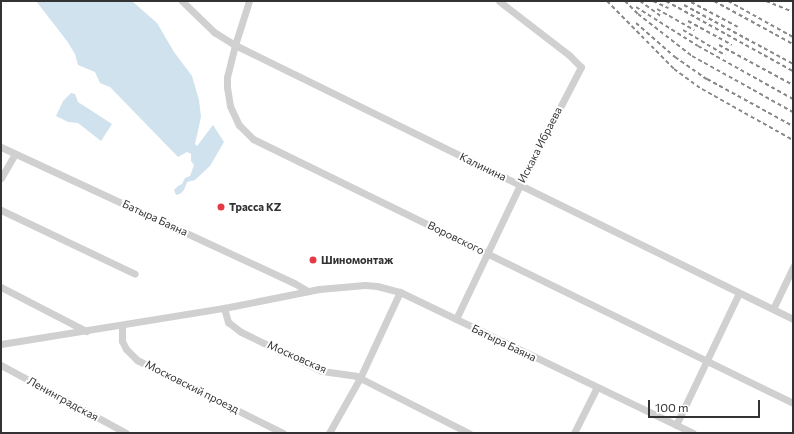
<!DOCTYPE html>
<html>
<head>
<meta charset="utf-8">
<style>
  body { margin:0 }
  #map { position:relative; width:794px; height:434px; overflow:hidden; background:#fff; font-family:Commissioner,sans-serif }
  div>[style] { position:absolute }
  .water>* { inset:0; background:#cfe2ee }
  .minor>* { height:7px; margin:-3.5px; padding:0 3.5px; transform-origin:3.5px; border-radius:3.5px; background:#d0d0d0 }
  .rail>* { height:2px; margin-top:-1px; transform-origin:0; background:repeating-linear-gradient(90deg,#888 0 4px,transparent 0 7px) }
  .dots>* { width:11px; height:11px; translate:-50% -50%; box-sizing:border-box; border:2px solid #fff; border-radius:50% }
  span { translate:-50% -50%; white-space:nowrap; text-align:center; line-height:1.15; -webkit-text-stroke:4px #fff; paint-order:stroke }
  .street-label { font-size:11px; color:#333 }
  .poi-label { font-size:11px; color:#333; font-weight:700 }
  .left { translate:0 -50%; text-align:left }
  .frame { position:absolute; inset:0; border:2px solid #333; pointer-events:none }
  .scale { position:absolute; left:648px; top:400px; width:112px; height:18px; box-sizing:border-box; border:2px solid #333; border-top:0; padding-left:5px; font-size:12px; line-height:14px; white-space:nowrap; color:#333; -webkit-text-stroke:3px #fff; paint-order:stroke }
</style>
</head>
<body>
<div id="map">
  <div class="water">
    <i style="clip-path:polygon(36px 1px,132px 1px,157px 23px,174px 52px,192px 76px,199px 100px,201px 117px,195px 144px,197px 146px,213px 125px,224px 142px,210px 166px,195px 180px,187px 182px,184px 190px,180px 194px,176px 195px,174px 190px,178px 186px,182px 184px,185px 178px,190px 176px,194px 165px,191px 161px,191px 154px,187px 152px,178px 157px,110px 87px,100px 83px,95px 72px,78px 65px,75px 54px,67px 41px)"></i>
    <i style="clip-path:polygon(71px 93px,75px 94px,78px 102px,112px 124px,101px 141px,78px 123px,68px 122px,56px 116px,63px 101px)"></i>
  </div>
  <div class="minor">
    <i style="left:182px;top:1px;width:45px;rotate:44.1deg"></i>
    <i style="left:214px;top:32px;width:25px;rotate:32deg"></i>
    <i style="left:235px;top:45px;width:622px;rotate:26.15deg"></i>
    <i style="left:249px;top:1px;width:46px;rotate:107.7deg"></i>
    <i style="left:235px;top:45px;width:33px;rotate:104deg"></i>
    <i style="left:227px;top:77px;width:10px;rotate:90deg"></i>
    <i style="left:227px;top:87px;width:19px;rotate:81deg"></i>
    <i style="left:230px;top:106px;width:21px;rotate:65deg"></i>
    <i style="left:239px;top:125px;width:20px;rotate:45deg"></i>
    <i style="left:253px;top:139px;width:601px;rotate:26.05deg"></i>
    <i style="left:1px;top:147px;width:323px;rotate:24.9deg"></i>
    <i style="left:294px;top:283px;width:16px;rotate:30deg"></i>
    <i style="left:1px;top:178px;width:28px;rotate:-60deg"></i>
    <i style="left:1px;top:210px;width:148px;rotate:25.5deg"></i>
    <i style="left:1px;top:287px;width:96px;rotate:27.4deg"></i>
    <i style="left:224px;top:308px;width:15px;rotate:74deg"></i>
    <i style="left:228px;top:322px;width:16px;rotate:38deg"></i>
    <i style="left:241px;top:332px;width:90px;rotate:25.7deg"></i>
    <i style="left:322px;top:371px;width:34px;rotate:8deg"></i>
    <i style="left:356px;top:376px;width:127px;rotate:26.8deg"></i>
    <i style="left:773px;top:309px;width:47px;rotate:-64.5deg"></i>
    <i style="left:456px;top:319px;width:148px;rotate:-64.5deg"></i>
    <i style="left:520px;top:185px;width:133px;rotate:-62.7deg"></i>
    <i style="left:581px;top:67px;width:17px;rotate:-135deg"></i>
    <i style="left:569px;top:55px;width:88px;rotate:-142.4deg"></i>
    <i style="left:122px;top:325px;width:16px;rotate:90deg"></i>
    <i style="left:122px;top:341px;width:9px;rotate:63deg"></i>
    <i style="left:126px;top:349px;width:16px;rotate:45deg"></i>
    <i style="left:137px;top:360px;width:163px;rotate:26.6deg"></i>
    <i style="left:1px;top:344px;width:226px;rotate:-9.2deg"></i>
    <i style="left:224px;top:308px;width:97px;rotate:-11.3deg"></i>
    <i style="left:319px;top:289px;width:46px;rotate:-5deg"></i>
    <i style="left:365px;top:285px;width:12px;rotate:5deg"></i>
    <i style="left:377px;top:286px;width:24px;rotate:15deg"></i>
    <i style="left:400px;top:292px;width:325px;rotate:25.7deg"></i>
    <i style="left:1px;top:365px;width:142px;rotate:28.5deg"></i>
    <i style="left:676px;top:425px;width:146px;rotate:-64.5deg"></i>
    <i style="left:329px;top:433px;width:63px;rotate:-60.6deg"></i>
    <i style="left:360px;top:378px;width:95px;rotate:-65.1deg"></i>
    <i style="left:574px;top:433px;width:51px;rotate:-63.4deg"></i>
  </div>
  <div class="rail">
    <i style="left:607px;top:1px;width:95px;rotate:45.4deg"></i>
    <i style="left:674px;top:69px;width:34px;rotate:36deg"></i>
    <i style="left:702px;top:89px;width:104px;rotate:29.3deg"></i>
    <i style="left:625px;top:1px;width:18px;rotate:45deg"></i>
    <i style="left:638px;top:14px;width:68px;rotate:37.9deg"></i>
    <i style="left:692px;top:56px;width:115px;rotate:29deg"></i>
    <i style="left:640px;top:1px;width:26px;rotate:36deg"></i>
    <i style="left:653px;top:1px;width:17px;rotate:25deg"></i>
    <i style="left:666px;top:1px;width:145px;rotate:28.9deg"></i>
    <i style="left:714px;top:1px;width:90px;rotate:28.6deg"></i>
    <i style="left:728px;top:1px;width:74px;rotate:29deg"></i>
    <i style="left:766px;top:1px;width:29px;rotate:22deg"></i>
    <i style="left:691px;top:2px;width:55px;rotate:28deg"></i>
    <i style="left:684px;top:5px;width:124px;rotate:28.4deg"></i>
    <i style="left:636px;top:7px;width:73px;rotate:32.2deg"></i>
    <i style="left:698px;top:46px;width:109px;rotate:29.2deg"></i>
    <i style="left:657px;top:9px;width:43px;rotate:29.6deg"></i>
    <i style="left:688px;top:21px;width:50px;rotate:28.6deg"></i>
    <i style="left:636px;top:23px;width:52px;rotate:41.1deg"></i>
    <i style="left:675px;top:57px;width:39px;rotate:35deg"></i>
    <i style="left:707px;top:79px;width:98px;rotate:28.7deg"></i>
    <i style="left:683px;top:30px;width:49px;rotate:30.8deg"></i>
    <i style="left:719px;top:45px;width:84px;rotate:28.4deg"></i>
  </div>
  <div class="dots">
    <i style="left:221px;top:207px;background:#e63946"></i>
    <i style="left:313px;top:260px;background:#e63946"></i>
  </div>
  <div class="street-label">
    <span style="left:540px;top:145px;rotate:-63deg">Искака Ибраева</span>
    <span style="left:483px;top:167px;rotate:26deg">Калинина</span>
    <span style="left:155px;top:218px;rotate:25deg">Батыра Баяна</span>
    <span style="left:456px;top:238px;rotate:26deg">Воровского</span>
    <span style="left:504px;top:343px;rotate:26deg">Батыра Баяна</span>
    <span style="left:297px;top:357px;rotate:24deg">Московская</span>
    <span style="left:192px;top:387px;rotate:27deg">Московский проезд</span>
    <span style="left:63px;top:399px;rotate:29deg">Ленинградская</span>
  </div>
  <div class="poi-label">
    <span class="left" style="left:229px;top:207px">Трасса KZ</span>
    <span class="left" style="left:321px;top:260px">Шиномонтаж</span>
  </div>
  <div class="frame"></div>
  <div class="scale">100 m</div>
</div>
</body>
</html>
